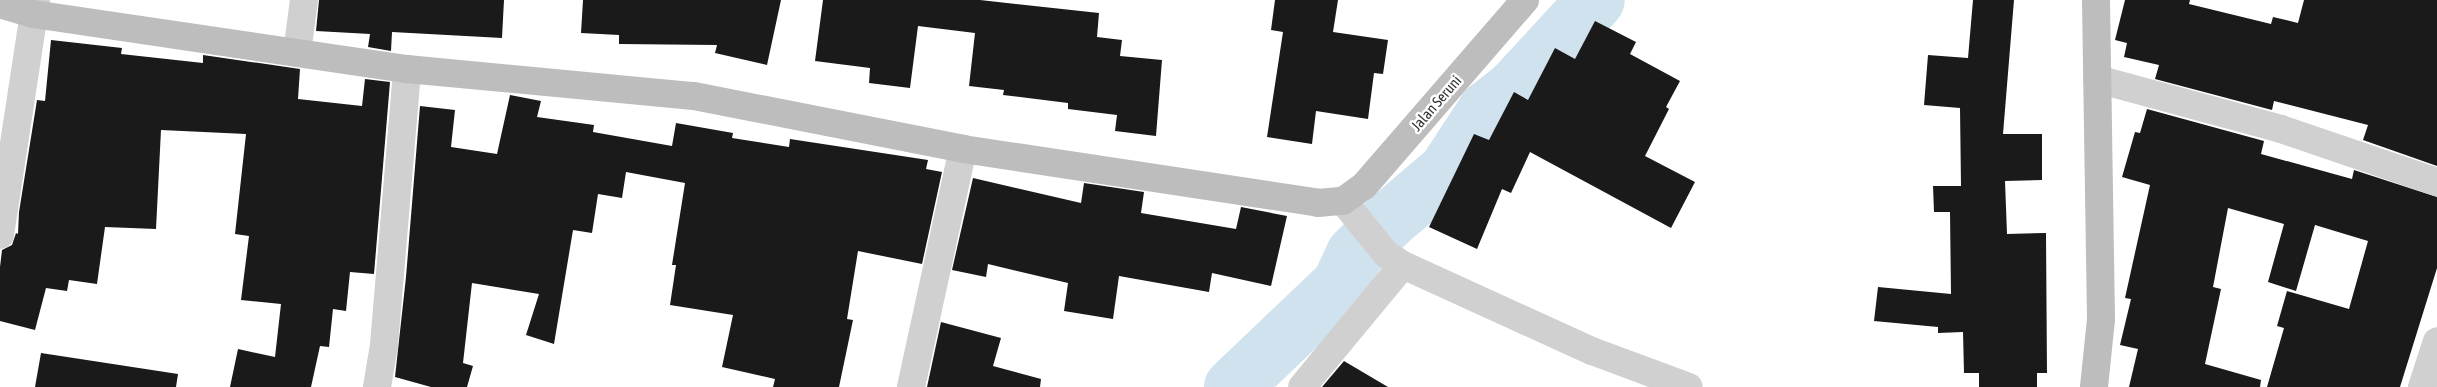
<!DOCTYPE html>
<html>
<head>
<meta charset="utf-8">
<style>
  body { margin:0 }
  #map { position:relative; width:2437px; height:387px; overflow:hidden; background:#fff; font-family:"Asap Condensed",sans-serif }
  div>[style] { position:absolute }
  .river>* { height:58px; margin:-29px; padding:0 29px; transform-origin:29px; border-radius:29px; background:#cfe2ee }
  .building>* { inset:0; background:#1a1a1a }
  .street>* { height:28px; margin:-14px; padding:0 14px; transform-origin:14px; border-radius:14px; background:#d0d0d0 }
  .secondary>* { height:28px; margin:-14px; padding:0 14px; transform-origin:14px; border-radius:14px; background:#bdbdbd }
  span { translate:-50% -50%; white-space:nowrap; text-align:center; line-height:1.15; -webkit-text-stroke:5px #fff; paint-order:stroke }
  .street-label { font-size:15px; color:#333 }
</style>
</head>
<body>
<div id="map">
  <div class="river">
    <i style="left:1233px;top:387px;width:149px;rotate:-43.6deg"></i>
    <i style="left:1341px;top:284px;width:33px;rotate:-65deg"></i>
    <i style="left:1355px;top:254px;width:44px;rotate:-45deg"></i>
    <i style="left:1386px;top:223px;width:80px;rotate:-40.4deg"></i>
    <i style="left:1447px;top:171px;width:73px;rotate:-56.7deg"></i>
    <i style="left:1487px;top:110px;width:33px;rotate:-38deg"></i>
    <i style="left:1513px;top:90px;width:122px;rotate:-47.3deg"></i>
  </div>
  <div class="building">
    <i style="clip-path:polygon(319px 0,504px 0,502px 38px,392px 32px,391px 51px,368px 47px,370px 34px,316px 31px)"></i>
    <i style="clip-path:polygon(583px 0,781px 0,767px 65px,715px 53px,717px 45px,619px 44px,619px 35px,581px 33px)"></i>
    <i style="clip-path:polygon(823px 0,980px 0,1099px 13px,1097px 37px,1122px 40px,1120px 56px,1162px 60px,1156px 136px,1115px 131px,1117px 115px,1068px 109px,1068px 103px,1003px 95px,1004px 90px,969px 86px,975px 33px,918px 26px,910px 88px,869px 83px,870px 68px,815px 61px)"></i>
    <i style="clip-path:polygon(1275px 0,1338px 0,1333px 32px,1388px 40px,1383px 74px,1374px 73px,1368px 119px,1316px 111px,1312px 144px,1267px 137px,1283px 32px,1271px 30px)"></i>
    <i style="clip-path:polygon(1973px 0,2014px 0,2003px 134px,2042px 134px,2042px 180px,2005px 181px,2007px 234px,2046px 233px,2047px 373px,2037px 373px,2037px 387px,1979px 387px,1979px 373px,1964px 373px,1963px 332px,1938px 333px,1938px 327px,1874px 321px,1878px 287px,1951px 294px,1950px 212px,1934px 212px,1933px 186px,1961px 186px,1960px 108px,1924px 105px,1928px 55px,1968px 58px)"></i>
    <i style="clip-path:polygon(2125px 0,2190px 0,2189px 4px,2271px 24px,2273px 17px,2298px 23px,2304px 0,2437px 0,2437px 166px,2363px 140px,2368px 125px,2274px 101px,2272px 110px,2155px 79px,2159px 65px,2124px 57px,2127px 43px,2115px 40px)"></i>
    <i style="clip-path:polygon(1595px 21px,1636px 42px,1630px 54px,1680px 81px,1666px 107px,1669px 109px,1645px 156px,1695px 182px,1671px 228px,1530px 152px,1511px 193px,1502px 189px,1477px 249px,1429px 227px,1474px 134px,1489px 140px,1514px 92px,1528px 100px,1555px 48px,1575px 59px)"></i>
    <i style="clip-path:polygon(51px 40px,122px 48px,121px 54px,203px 63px,203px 55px,300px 69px,298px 99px,362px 106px,365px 79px,390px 82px,374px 274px,350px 272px,346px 311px,333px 309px,329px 347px,320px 346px,311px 387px,230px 387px,238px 349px,275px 357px,281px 304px,241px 300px,249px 236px,235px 234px,246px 134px,161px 130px,156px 229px,105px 227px,97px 284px,69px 280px,67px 291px,46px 288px,35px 330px,0 321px,0 267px,2px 250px,12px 245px,16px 233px,18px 234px,19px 212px,37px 100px,45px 101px)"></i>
    <i style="clip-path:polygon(510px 95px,541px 101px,537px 117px,594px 125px,593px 132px,672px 146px,676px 123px,733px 133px,732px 138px,789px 147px,790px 139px,928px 160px,926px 169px,942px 172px,922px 264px,858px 251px,847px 319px,853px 320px,839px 387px,773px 387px,775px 379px,722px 367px,733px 315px,670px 305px,676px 265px,672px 265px,685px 183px,626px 172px,622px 198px,598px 194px,592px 233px,573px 230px,554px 344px,526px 335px,539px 294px,472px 283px,463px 363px,473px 366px,467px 387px,431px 387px,395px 377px,406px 277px,420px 106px,455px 110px,451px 147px,497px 154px)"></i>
    <i style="clip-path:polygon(2147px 109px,2264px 141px,2261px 154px,2352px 179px,2354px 170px,2437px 197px,2437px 268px,2400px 387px,2267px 387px,2284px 328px,2277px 326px,2287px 291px,2349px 309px,2368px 241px,2315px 225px,2296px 291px,2268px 282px,2284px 224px,2228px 208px,2213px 287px,2221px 289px,2205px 364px,2261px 380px,2260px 387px,2129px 387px,2138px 349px,2120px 345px,2131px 299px,2125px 298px,2150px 185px,2122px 177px,2135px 132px,2140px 133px)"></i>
    <i style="clip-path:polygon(973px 178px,1081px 203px,1084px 183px,1144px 192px,1141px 213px,1236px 229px,1241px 207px,1287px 216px,1271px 286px,1212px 273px,1209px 292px,1119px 276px,1113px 319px,1064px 311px,1068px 283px,988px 264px,986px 277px,952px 270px)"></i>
    <i style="clip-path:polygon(941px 322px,1001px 338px,993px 366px,1041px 379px,1040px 387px,927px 387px)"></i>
    <i style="clip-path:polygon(41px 353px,178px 374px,176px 387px,35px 387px)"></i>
    <i style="clip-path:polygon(1344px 361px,1388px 387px,1322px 387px)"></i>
  </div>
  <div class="street">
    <i style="left:297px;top:53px;width:53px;rotate:-82.5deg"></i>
    <i style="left:2097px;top:79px;width:191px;rotate:15.2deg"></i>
    <i style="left:2281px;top:129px;width:165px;rotate:18.8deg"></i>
    <i style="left:1343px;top:201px;width:68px;rotate:50.9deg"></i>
    <i style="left:1386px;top:254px;width:20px;rotate:33deg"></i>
    <i style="left:1403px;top:265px;width:208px;rotate:24.5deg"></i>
    <i style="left:1592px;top:351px;width:103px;rotate:20.4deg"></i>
    <i style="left:0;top:235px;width:238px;rotate:-81.3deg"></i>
    <i style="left:377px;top:387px;width:43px;rotate:-80.5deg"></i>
    <i style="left:384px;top:345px;width:277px;rotate:-85.2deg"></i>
    <i style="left:911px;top:387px;width:244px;rotate:-77.7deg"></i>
    <i style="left:1302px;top:387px;width:158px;rotate:-50.4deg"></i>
    <i style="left:2422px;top:387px;width:48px;rotate:-71.9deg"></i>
  </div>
  <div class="secondary">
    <i style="left:0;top:4px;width:34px;rotate:17deg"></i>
    <i style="left:33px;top:14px;width:378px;rotate:8.4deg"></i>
    <i style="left:407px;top:69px;width:288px;rotate:5.4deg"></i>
    <i style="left:694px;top:96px;width:274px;rotate:11.1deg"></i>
    <i style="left:963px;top:149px;width:359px;rotate:8.6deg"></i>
    <i style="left:1318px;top:203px;width:25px;rotate:-5deg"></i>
    <i style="left:1343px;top:201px;width:26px;rotate:-36deg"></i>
    <i style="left:1364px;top:186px;width:246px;rotate:-49.1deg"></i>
    <i style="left:2094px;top:387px;width:68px;rotate:-84.1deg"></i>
    <i style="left:2101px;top:319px;width:319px;rotate:-90.9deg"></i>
  </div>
  <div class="street-label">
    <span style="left:1436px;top:103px;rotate:-49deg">Jalan Seruni</span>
  </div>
</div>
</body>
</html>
